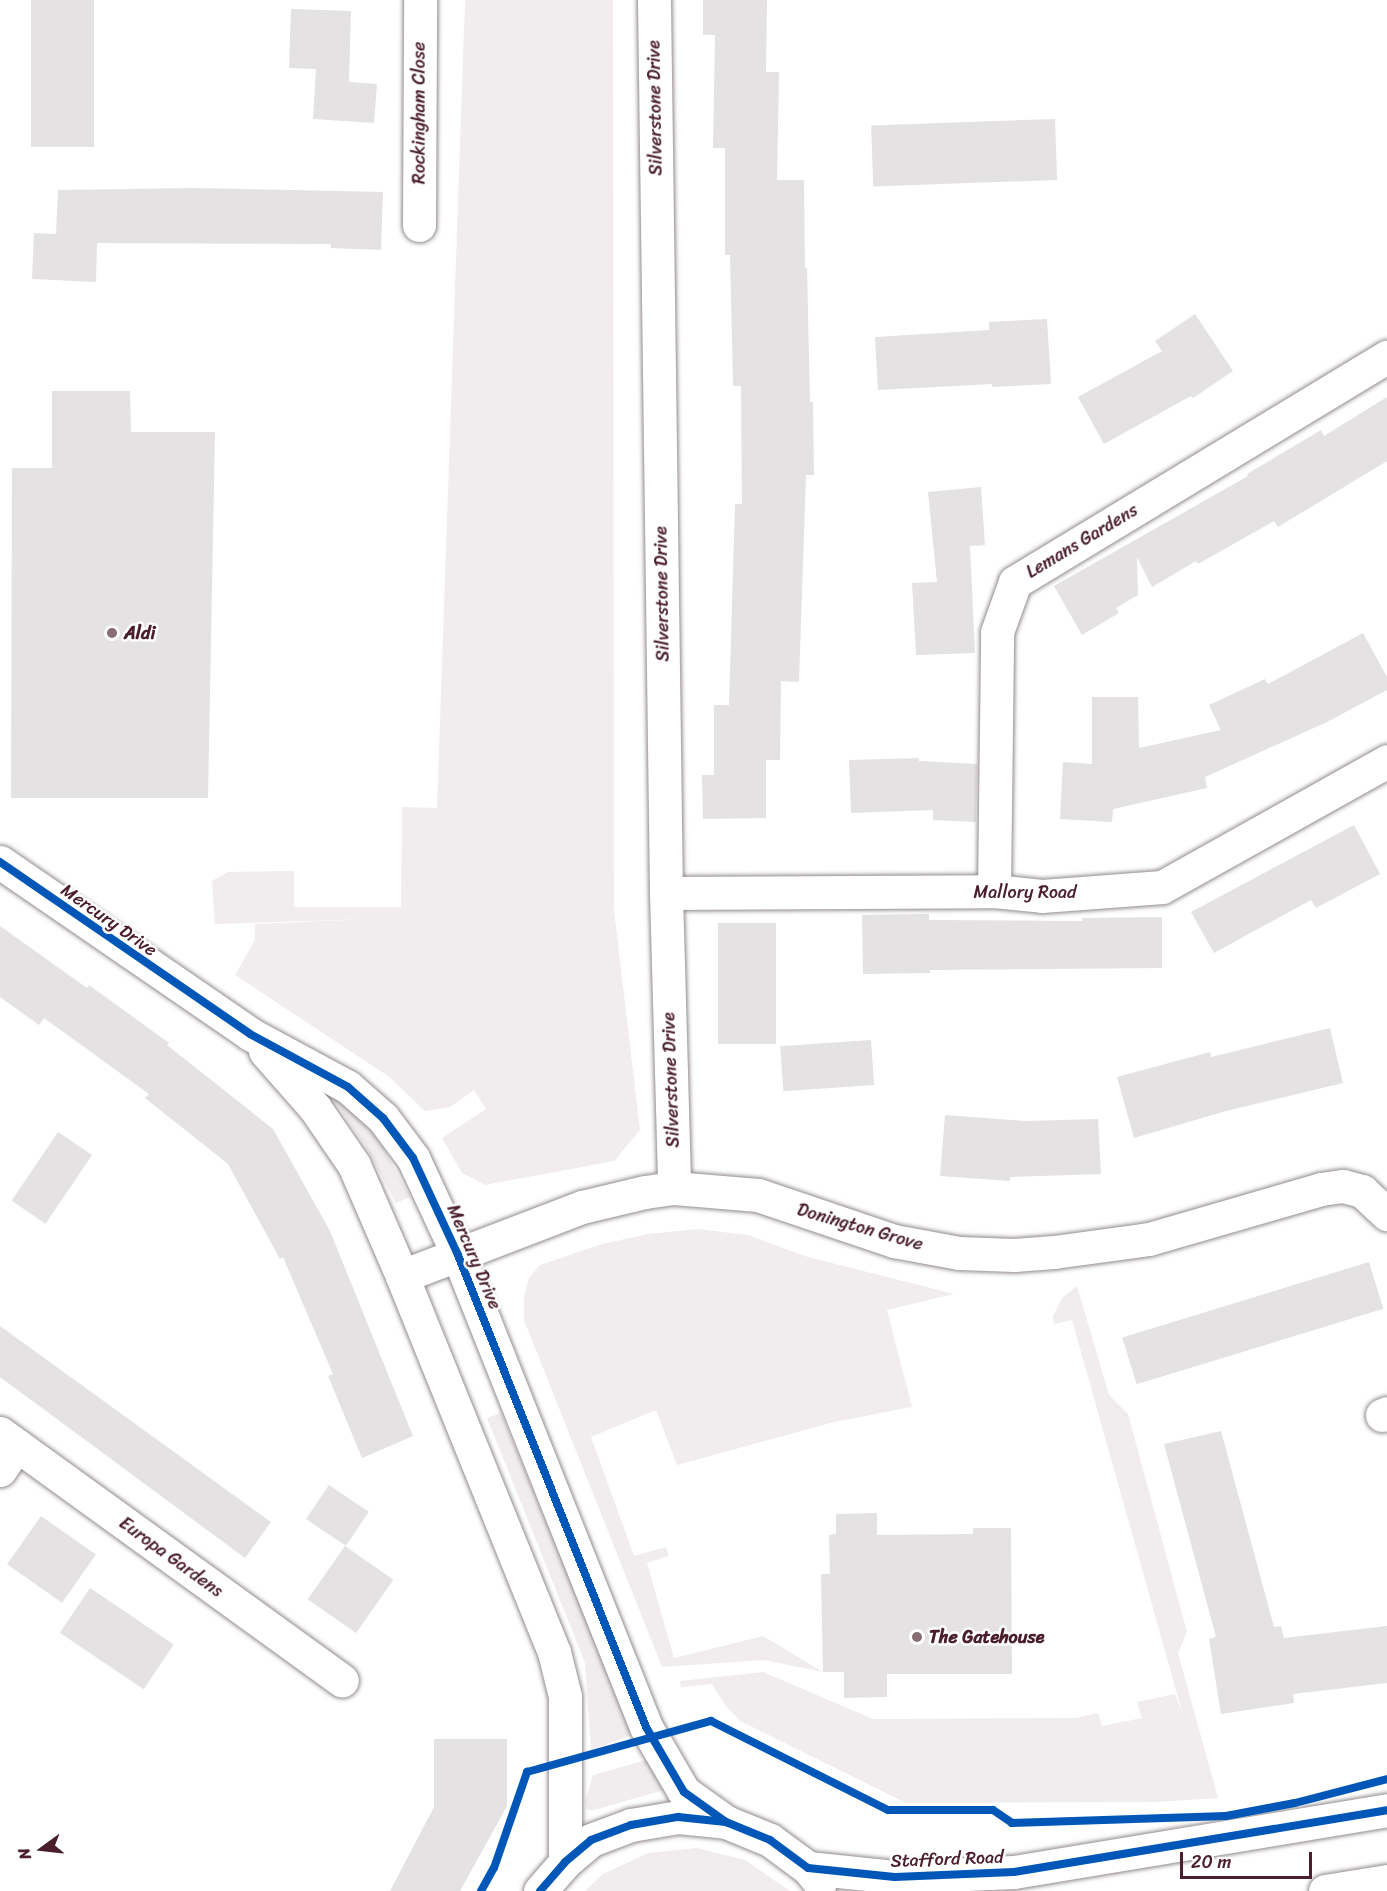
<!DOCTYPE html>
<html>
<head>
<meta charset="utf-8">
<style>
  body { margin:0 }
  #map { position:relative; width:1387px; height:1891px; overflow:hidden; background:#fff; font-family:Sriracha,sans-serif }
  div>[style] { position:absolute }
  .built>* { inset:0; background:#f1edee }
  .building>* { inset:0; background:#e4e2e3; transform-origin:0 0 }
  .roads { filter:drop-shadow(0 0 2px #948c8e) drop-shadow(0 0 2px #948c8e) }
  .minor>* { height:33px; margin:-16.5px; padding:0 16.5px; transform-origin:16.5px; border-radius:16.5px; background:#fff }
  .highway>* { height:33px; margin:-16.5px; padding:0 16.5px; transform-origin:16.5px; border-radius:16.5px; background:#fff }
  .cycleway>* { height:8px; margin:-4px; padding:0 4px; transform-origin:4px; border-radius:4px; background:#0057b8 }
  .dots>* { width:16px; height:16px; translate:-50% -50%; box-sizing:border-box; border:3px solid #fff; border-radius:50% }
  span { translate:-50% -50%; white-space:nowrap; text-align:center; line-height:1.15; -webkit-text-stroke:5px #fff; paint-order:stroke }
  .street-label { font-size:18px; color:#4a1f2b }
  .poi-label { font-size:18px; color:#4a1f2b; font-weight:700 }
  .left { translate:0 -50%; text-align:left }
  .north { position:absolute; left:12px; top:1819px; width:60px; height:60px; -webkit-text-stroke:4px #fff; paint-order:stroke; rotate:255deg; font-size:16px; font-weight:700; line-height:24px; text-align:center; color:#4a1f2b }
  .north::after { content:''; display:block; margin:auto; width:21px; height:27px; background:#4a1f2b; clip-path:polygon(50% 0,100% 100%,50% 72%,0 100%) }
  .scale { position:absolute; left:1180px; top:1852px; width:132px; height:27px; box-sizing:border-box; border:3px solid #4a1f2b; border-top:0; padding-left:8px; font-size:18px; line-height:21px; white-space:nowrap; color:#4a1f2b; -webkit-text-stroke:4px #fff; paint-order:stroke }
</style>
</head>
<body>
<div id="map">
  <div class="built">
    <i style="clip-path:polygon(465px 0,613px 0,614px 910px,640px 1130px,614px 1161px,485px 1185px,462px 1173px,442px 1138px,486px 1109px,474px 1090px,450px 1107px,425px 1111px,388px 1076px,235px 975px,255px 940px,255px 924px,372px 919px,215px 924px,212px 881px,228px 872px,294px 871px,294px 907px,401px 907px,402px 807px,437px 808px)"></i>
    <i style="clip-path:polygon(325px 1087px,373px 1129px,410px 1197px,396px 1203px,365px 1145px)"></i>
    <i style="clip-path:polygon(698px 1229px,748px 1235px,808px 1257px,954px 1294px,887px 1310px,912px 1407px,834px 1422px,677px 1465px,656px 1410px,591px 1437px,634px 1556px,666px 1547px,669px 1556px,647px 1563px,674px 1658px,763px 1636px,823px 1672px,764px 1660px,662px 1667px,524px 1320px,524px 1297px,529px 1278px,540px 1265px,602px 1244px,648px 1234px)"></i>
    <i style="clip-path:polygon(1077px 1286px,1109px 1395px,1128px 1414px,1187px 1632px,1178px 1653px,1218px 1798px,1156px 1802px,906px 1803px,740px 1721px,726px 1706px,712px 1684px,681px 1687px,680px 1681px,763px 1672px,873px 1719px,1076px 1718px,1098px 1713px,1102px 1726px,1142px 1718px,1137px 1702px,1175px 1694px,1183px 1715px,1072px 1320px,1054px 1324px,1053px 1316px,1063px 1297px)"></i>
    <i style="clip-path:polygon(501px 1413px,634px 1734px,591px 1750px,585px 1663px,487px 1418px)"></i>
    <i style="clip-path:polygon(650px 1759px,667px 1789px,591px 1811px,586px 1808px,585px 1801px,593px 1775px)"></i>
    <i style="clip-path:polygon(697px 1848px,745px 1860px,790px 1891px,585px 1891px,603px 1874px,648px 1853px)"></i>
  </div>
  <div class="building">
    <i style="left:31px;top:0;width:63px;height:147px"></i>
    <i style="clip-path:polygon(703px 0,767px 0,766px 72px,779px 72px,777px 180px,804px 180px,805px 268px,807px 268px,810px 402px,813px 402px,814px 475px,806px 475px,799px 682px,781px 681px,780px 760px,766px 760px,766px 818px,703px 819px,702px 775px,714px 775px,714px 705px,729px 705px,735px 504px,742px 504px,741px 386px,733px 386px,730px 255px,725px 255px,725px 148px,713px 148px,715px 35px,703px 35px)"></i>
    <i style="clip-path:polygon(291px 9px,351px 11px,349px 82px,377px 84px,374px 123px,313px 119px,316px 69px,289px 68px)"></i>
    <i style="left:1055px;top:119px;width:61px;height:184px;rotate:88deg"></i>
    <i style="clip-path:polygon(196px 188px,383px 192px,381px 250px,331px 248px,331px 244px,97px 243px,96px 282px,32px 279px,34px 233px,56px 234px,58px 190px)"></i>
    <i style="clip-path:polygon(1195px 314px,1233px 371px,1193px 398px,1191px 396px,1104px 444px,1078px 397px,1162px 351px,1155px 341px)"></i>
    <i style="clip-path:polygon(1047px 319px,1051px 384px,992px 387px,992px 384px,878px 390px,875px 337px,989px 330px,989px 322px)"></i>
    <i style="clip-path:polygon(52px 391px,130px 391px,131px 432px,215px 432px,208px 798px,11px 798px,12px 468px,52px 468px)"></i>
    <i style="clip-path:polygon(1387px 397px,1387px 461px,1278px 527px,1274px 521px,1198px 564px,1196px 561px,1152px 587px,1137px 557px,1138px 595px,1116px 608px,1119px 613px,1082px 635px,1054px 586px,1248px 476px,1247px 474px,1321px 430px,1324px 436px)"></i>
    <i style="clip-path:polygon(981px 487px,985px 545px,970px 546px,975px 653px,916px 655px,912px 583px,937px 582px,928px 492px)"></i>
    <i style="clip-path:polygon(1363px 633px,1387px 677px,1387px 690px,1327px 722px,1205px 777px,1207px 788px,1113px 809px,1112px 822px,1060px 819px,1063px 762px,1092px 764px,1092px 697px,1138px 697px,1139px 748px,1221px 730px,1209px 705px,1265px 679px,1268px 684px)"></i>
    <i style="clip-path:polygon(919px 758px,919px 761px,977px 764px,976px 822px,933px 820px,933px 810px,851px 813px,849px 760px)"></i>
    <i style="clip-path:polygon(1354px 825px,1380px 874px,1316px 908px,1311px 900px,1214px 953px,1191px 912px)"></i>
    <i style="clip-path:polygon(929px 914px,929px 920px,1082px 921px,1082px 918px,1162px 917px,1162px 968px,930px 970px,930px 973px,863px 974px,862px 915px)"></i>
    <i style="left:718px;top:923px;width:58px;height:121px"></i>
    <i style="clip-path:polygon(0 926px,87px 988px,89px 985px,169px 1043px,167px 1045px,273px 1129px,330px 1231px,413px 1436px,362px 1458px,328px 1376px,333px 1374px,283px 1257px,280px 1259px,228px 1164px,145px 1098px,149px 1094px,44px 1018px,39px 1025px,0 997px)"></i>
    <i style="clip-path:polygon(1330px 1028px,1343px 1083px,1226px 1111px,1134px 1138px,1117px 1077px,1210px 1052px,1211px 1057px)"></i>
    <i style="left:871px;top:1040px;width:45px;height:91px;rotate:86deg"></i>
    <i style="clip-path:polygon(945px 1115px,1025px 1121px,1098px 1119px,1101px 1174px,1010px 1177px,1010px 1181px,940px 1176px)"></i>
    <i style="left:58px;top:1132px;width:41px;height:83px;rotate:34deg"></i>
    <i style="left:1369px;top:1262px;width:49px;height:258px;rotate:73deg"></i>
    <i style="clip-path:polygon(0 1326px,271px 1522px,245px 1558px,0 1377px)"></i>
    <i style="clip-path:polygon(1221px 1431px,1274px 1627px,1281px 1626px,1284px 1638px,1387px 1626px,1387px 1683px,1293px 1694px,1294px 1703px,1221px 1714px,1209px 1639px,1216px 1637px,1164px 1444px)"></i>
    <i style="left:329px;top:1485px;width:48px;height:41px;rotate:34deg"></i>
    <i style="clip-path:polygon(877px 1513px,877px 1535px,973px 1534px,973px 1528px,1011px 1528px,1012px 1674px,887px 1674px,887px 1697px,844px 1698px,844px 1672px,823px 1672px,821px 1574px,830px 1574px,829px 1535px,836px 1534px,836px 1514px)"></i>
    <i style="left:41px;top:1516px;width:67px;height:59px;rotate:35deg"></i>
    <i style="left:345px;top:1546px;width:59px;height:65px;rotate:35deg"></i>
    <i style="left:90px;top:1588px;width:101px;height:54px;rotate:34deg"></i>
    <i style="clip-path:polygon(434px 1739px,507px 1739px,507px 1806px,460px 1891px,390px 1891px,434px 1807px)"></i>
  </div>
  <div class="roads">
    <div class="minor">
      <i style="left:654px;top:0;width:893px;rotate:89.23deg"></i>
      <i style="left:666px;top:893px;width:295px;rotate:88.4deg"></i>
      <i style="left:419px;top:225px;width:225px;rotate:-89.7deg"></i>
      <i style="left:0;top:862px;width:303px;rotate:34.5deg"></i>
      <i style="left:250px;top:1034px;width:111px;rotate:28.4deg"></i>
      <i style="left:348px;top:1087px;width:47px;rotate:41.5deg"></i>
      <i style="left:383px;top:1118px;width:50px;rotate:53.1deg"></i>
      <i style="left:413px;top:1158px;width:107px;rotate:65.1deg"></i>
      <i style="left:458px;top:1255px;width:508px;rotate:68.28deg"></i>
      <i style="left:646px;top:1727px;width:75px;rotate:59.7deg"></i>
      <i style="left:684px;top:1792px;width:52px;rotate:35.5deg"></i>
      <i style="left:994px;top:891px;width:259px;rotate:-89.3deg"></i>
      <i style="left:997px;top:632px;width:53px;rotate:-70.2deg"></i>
      <i style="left:1015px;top:582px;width:435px;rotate:-31.2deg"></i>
      <i style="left:666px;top:893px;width:328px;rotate:-0.3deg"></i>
      <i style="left:994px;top:891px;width:48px;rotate:5.9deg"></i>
      <i style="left:1042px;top:896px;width:120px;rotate:-4.3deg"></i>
      <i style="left:1162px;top:887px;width:258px;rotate:-29.2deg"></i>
      <i style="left:265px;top:1051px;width:76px;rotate:48.7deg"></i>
      <i style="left:315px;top:1108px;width:69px;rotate:55.6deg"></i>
      <i style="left:354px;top:1165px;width:121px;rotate:66.6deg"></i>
      <i style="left:402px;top:1276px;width:406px;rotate:68deg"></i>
      <i style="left:554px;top:1652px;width:45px;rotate:76deg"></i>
      <i style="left:565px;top:1696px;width:166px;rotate:90deg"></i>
      <i style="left:402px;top:1276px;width:193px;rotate:-21deg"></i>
      <i style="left:582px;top:1207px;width:65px;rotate:-13.4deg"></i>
      <i style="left:645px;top:1192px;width:29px;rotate:-8deg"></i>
      <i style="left:674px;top:1188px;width:84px;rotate:4.8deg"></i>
      <i style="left:758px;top:1195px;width:144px;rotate:18.7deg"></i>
      <i style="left:894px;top:1241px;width:66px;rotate:10.5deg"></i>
      <i style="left:959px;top:1253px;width:55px;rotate:2.1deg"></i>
      <i style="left:1014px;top:1255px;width:40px;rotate:-4.3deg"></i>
      <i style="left:1054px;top:1252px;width:96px;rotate:-7.8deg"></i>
      <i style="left:1149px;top:1239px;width:179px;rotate:-16.2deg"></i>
      <i style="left:1321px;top:1189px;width:22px;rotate:-8deg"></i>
      <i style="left:1343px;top:1186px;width:20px;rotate:15deg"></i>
      <i style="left:1362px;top:1191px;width:34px;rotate:43deg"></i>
      <i style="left:1382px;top:1415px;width:5px;rotate:-22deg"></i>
      <i style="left:0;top:1433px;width:422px;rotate:35.9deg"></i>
      <i style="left:0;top:1470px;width:30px;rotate:-56deg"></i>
    </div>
    <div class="highway">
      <i style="left:808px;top:1868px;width:87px;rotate:5.9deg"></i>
      <i style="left:895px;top:1877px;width:119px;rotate:-2.4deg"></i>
      <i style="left:1014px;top:1872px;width:378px;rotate:-9.4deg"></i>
      <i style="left:540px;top:1891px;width:38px;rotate:-49deg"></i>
      <i style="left:565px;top:1862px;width:34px;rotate:-40deg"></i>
      <i style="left:591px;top:1840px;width:43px;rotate:-20.6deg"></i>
      <i style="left:631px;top:1825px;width:48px;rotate:-9.7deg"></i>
      <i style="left:678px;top:1817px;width:48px;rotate:5.9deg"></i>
      <i style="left:726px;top:1822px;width:48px;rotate:22.2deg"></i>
      <i style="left:770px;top:1840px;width:47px;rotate:36.4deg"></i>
      <i style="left:808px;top:1868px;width:19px;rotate:51deg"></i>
      <i style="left:1325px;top:1891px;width:63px;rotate:-9.2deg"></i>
    </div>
  </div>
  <div class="cycleway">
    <i style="left:0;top:862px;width:303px;rotate:34.5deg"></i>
    <i style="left:250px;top:1034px;width:111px;rotate:28.4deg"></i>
    <i style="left:348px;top:1087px;width:47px;rotate:41.5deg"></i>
    <i style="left:383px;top:1118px;width:50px;rotate:53.1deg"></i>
    <i style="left:413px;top:1158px;width:107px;rotate:65.1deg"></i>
    <i style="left:458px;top:1255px;width:508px;rotate:68.28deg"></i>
    <i style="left:646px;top:1727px;width:75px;rotate:59.7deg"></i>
    <i style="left:684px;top:1792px;width:52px;rotate:35.5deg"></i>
    <i style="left:481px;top:1891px;width:26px;rotate:-61deg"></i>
    <i style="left:494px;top:1868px;width:102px;rotate:-71deg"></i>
    <i style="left:527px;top:1772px;width:191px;rotate:-15.5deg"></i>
    <i style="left:711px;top:1721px;width:198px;rotate:26.7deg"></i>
    <i style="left:888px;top:1810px;width:105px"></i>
    <i style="left:993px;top:1810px;width:23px;rotate:34deg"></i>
    <i style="left:1012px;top:1823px;width:214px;rotate:-1.9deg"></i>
    <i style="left:1226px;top:1816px;width:70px;rotate:-10.7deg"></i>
    <i style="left:1295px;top:1803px;width:95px;rotate:-14.6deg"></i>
    <i style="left:540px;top:1891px;width:38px;rotate:-49deg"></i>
    <i style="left:565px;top:1862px;width:34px;rotate:-40deg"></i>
    <i style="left:591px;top:1840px;width:43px;rotate:-20.6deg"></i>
    <i style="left:631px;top:1825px;width:48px;rotate:-9.7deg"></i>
    <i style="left:678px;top:1817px;width:48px;rotate:5.9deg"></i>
    <i style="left:726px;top:1822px;width:48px;rotate:22.2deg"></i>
    <i style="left:770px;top:1840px;width:47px;rotate:36.4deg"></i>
    <i style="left:808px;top:1868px;width:87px;rotate:5.9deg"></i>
    <i style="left:895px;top:1877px;width:119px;rotate:-2.4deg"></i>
    <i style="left:1014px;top:1872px;width:378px;rotate:-9.4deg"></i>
  </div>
  <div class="dots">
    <i style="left:112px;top:633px;background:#896d75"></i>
    <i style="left:917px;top:1637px;background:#896d75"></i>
  </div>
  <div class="street-label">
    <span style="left:655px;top:108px;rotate:-91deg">Silverstone Drive</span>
    <span style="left:419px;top:113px;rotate:-90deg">Rockingham Close</span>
    <span style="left:1082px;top:541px;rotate:-31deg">Lemans Gardens</span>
    <span style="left:662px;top:594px;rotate:-91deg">Silverstone Drive</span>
    <span style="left:1025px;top:892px">Mallory Road</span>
    <span style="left:109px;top:920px;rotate:35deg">Mercury Drive</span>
    <span style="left:671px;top:1080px;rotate:-92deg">Silverstone Drive</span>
    <span style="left:860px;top:1227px;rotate:16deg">Donington Grove</span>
    <span style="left:474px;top:1257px;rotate:67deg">Mercury Drive</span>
    <span style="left:171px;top:1557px;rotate:36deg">Europa Gardens</span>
    <span style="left:947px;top:1859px;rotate:-2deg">Stafford Road</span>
  </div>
  <div class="poi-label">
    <span class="left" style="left:124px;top:633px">Aldi</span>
    <span class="left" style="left:929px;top:1637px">The Gatehouse</span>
  </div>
  <div class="north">N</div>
  <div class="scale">20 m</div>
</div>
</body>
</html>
